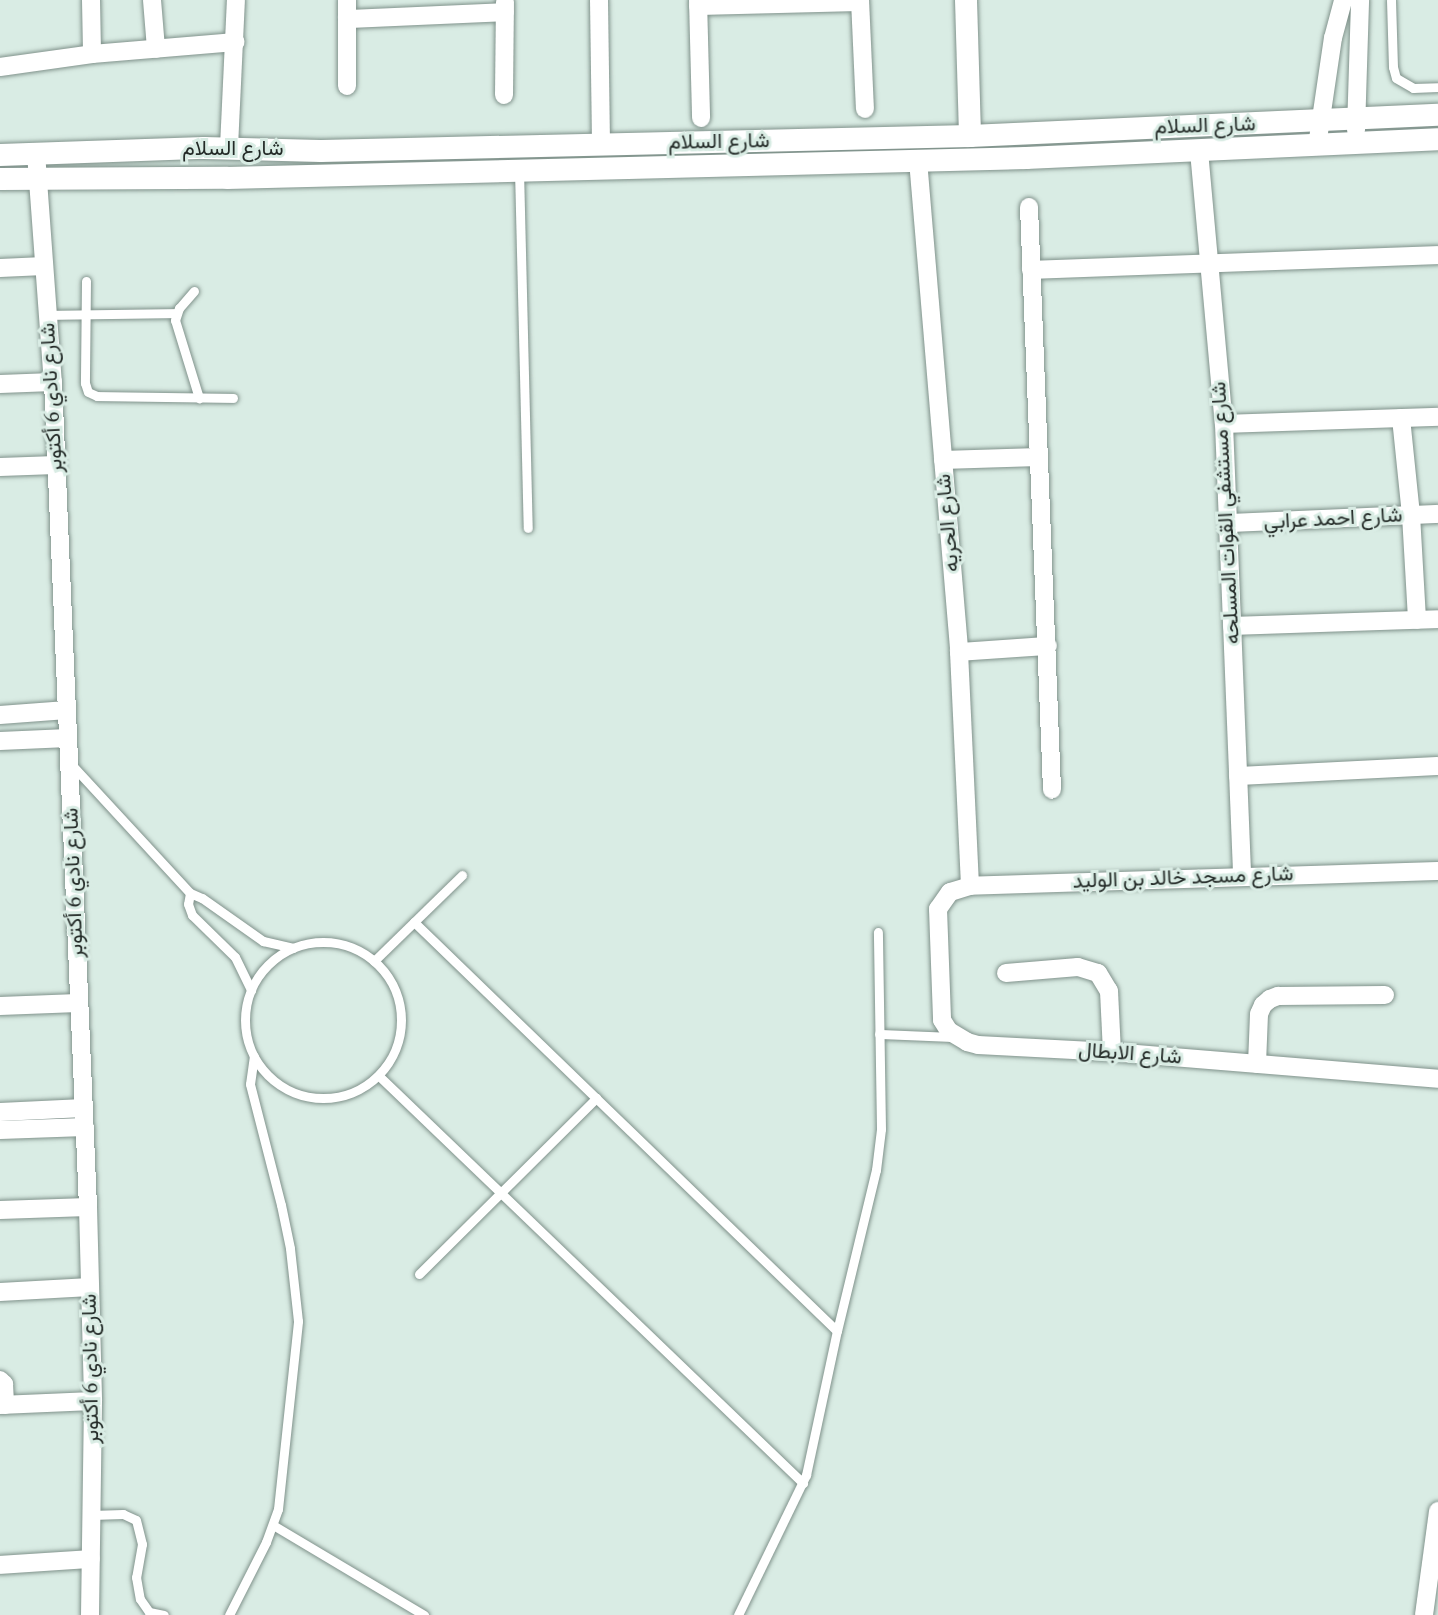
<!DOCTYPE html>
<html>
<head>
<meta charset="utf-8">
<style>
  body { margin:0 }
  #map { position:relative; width:1438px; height:1615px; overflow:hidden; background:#d9ece4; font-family:Spectral,Vazirmatn,serif }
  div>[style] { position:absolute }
  .roads { filter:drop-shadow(0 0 2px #80928b) drop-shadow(0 0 2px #80928b) }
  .service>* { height:9px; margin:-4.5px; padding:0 4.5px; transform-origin:4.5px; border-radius:4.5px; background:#fff }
  .service>.ring { margin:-4.5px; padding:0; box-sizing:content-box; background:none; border:9px solid #fff; border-radius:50% }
  .minor>* { height:18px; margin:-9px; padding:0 9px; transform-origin:9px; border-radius:9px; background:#fff }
  .tertiary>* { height:22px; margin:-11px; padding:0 11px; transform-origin:11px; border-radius:11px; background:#fff }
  span { translate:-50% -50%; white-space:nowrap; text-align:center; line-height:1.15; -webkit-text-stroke:6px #d9ece4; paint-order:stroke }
  .street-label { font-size:21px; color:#232a27 }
</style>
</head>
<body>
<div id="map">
  <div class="roads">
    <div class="service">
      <i style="left:1391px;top:0;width:67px;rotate:88.3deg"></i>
      <i style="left:1393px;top:67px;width:11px;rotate:75deg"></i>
      <i style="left:1396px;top:78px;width:20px;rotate:30deg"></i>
      <i style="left:1413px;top:88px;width:25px;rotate:-2deg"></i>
      <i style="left:519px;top:170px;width:358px;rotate:88.6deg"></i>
      <i style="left:86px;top:281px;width:102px;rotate:90.6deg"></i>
      <i style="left:85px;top:383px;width:9px;rotate:72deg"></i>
      <i style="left:88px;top:392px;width:10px;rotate:24deg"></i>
      <i style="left:97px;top:396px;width:136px;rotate:0.8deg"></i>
      <i style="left:194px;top:291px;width:23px;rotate:131deg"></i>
      <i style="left:179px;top:308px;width:13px;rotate:108deg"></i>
      <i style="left:175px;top:320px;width:82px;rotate:72.9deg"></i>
      <i style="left:47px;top:315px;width:130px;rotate:-0.9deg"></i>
      <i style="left:71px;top:764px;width:176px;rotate:47.3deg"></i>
      <i style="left:190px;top:893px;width:13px;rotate:23deg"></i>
      <i style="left:202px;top:898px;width:75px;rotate:35.2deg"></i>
      <i style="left:263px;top:941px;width:31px;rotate:13deg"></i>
      <i style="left:190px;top:893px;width:11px;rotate:100deg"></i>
      <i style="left:188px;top:904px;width:12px;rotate:70deg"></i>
      <i style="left:192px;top:915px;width:60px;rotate:44.3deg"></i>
      <i style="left:235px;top:957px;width:37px;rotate:64deg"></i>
      <i style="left:414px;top:922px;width:588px;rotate:44.04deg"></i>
      <i class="ring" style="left:245px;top:942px;width:147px;height:147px"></i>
      <i style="left:374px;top:961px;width:123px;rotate:-44.3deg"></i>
      <i style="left:879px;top:1034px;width:75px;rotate:2.3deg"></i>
      <i style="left:379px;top:1076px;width:588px;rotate:43.83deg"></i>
      <i style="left:419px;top:1274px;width:250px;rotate:-44.8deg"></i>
      <i style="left:91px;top:1515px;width:32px;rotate:-2deg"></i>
      <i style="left:123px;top:1514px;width:14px;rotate:25deg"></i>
      <i style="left:136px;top:1520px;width:25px;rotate:76deg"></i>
      <i style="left:142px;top:1544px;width:34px;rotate:100deg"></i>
      <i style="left:136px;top:1577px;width:22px;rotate:80deg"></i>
      <i style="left:140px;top:1599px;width:16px;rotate:55deg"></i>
      <i style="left:149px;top:1612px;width:15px;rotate:11deg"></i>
      <i style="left:273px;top:1525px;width:176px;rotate:30.8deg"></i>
      <i style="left:229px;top:1615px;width:82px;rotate:-63.1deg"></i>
      <i style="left:266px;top:1542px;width:35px;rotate:-70deg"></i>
      <i style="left:278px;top:1509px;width:189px;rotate:-83.9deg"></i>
      <i style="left:298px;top:1321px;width:73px;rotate:-96.3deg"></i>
      <i style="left:290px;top:1248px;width:44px;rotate:-101.8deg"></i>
      <i style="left:281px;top:1205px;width:125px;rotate:-104.4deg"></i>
      <i style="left:250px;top:1084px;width:28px;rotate:-82deg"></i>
      <i style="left:738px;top:1615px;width:156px;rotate:-64.1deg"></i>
      <i style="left:806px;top:1475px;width:147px;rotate:-77.9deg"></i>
      <i style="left:837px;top:1331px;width:166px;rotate:-76.4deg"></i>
      <i style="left:876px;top:1170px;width:41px;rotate:-83deg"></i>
      <i style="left:881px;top:1129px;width:197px;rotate:-90.9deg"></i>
    </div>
    <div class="minor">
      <i style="left:91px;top:0;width:54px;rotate:88.9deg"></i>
      <i style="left:152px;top:0;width:49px;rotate:85.3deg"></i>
      <i style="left:347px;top:0;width:86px;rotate:90deg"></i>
      <i style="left:599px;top:0;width:145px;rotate:89.2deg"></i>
      <i style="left:698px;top:0;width:118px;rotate:88.5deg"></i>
      <i style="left:860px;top:0;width:109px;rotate:87.4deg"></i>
      <i style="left:698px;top:6px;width:162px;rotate:-1.4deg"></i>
      <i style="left:347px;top:19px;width:158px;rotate:-2.5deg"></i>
      <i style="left:0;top:67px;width:93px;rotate:-8deg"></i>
      <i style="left:92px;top:54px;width:144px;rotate:-4.8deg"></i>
      <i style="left:504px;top:95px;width:93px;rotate:-89.4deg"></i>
      <i style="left:1356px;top:130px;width:130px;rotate:-88.2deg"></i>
      <i style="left:1317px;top:146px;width:109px;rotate:-81.6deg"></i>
      <i style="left:1333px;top:38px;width:39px;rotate:-75deg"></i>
      <i style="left:229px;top:147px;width:147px;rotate:-87.3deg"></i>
      <i style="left:1199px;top:151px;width:274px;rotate:84.8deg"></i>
      <i style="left:1224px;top:424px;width:452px;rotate:87.7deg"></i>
      <i style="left:36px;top:153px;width:230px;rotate:85.8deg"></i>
      <i style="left:53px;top:382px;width:826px;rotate:87.57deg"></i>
      <i style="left:88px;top:1207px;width:194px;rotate:88.5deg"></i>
      <i style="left:93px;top:1401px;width:214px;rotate:90.8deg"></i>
      <i style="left:918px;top:160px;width:494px;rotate:85.2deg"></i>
      <i style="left:959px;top:652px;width:234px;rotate:87.3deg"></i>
      <i style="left:1029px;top:207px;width:583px;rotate:87.74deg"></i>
      <i style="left:0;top:268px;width:44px;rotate:-2.6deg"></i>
      <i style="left:1031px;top:270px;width:407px;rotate:-2.1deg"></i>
      <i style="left:0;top:384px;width:53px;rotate:-2.2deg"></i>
      <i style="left:1401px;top:418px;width:98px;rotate:84.1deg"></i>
      <i style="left:1411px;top:515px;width:105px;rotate:86.7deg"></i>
      <i style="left:1224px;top:424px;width:214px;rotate:-1.9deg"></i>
      <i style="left:943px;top:460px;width:95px;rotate:-1.8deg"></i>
      <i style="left:0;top:467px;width:56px;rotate:-2deg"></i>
      <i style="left:1228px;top:523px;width:210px;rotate:-2.5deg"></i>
      <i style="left:1232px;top:626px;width:206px;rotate:-1.9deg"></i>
      <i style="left:959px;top:652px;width:89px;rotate:-3.9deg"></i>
      <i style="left:0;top:715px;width:67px;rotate:-4.3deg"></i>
      <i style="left:0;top:741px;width:68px;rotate:-2.5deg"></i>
      <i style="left:1238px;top:776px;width:200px;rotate:-2.9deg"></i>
      <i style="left:1438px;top:871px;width:468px;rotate:178.2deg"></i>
      <i style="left:970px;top:886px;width:21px;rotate:163deg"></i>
      <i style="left:950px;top:892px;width:21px;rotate:125deg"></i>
      <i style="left:938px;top:909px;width:111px;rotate:87.9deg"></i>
      <i style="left:942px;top:1020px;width:13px;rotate:58deg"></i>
      <i style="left:949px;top:1031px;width:21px;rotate:31deg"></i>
      <i style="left:967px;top:1042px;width:11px;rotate:15deg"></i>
      <i style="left:978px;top:1045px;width:134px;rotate:3deg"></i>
      <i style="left:1112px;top:1052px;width:327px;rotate:4.7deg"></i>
      <i style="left:1006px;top:973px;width:72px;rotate:-4.8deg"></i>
      <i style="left:1078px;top:967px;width:21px;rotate:17deg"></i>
      <i style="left:1098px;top:973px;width:21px;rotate:59deg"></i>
      <i style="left:1109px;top:991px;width:61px;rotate:87.2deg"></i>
      <i style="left:0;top:1006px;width:78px;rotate:-2.2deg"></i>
      <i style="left:1257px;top:1064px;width:50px;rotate:-87.7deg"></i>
      <i style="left:1259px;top:1014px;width:10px;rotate:-66deg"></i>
      <i style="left:1263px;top:1005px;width:9px;rotate:-41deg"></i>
      <i style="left:1270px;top:999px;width:9px;rotate:-21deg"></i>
      <i style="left:1278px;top:996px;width:107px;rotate:-0.5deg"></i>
      <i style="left:0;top:1112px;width:84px;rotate:-2.7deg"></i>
      <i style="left:0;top:1130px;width:85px;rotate:-2deg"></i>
      <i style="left:0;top:1210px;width:88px;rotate:-2deg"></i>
      <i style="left:0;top:1292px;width:90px;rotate:-3.2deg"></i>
      <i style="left:0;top:1380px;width:6px;rotate:45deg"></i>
      <i style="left:4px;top:1384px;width:21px;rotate:87deg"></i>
      <i style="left:0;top:1405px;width:93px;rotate:-2.5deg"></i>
      <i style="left:0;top:1565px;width:91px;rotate:-3.8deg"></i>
      <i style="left:1424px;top:1615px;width:105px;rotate:-82.3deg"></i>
    </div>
    <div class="tertiary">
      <i style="left:966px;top:0;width:136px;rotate:88.3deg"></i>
      <i style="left:0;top:155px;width:204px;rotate:-2deg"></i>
      <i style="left:204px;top:148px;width:117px;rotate:1.5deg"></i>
      <i style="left:321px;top:151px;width:649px;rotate:-1.32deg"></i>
      <i style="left:970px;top:136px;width:468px;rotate:-2.6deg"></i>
      <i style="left:0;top:179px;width:227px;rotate:-0.3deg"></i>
      <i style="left:227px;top:178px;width:799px;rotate:-1.43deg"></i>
      <i style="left:1026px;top:158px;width:412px;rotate:-2.6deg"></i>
    </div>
  </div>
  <div class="street-label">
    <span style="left:1205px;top:126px;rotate:-2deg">شارع السلام</span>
    <span style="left:719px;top:142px;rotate:-1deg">شارع السلام</span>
    <span style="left:233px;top:149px">شارع السلام</span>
    <span style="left:52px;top:398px;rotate:-93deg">شارع نادي 6 أكتوبر</span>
    <span style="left:1226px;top:513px;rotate:-93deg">شارع مستشفي القوات المسلحه</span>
    <span style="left:1333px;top:519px;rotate:-3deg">شارع احمد عرابي</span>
    <span style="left:948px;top:523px;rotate:-95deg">شارع الحريه</span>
    <span style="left:1183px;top:878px;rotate:-2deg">شارع مسجد خالد بن الوليد</span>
    <span style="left:74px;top:883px;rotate:-92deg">شارع نادي 6 أكتوبر</span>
    <span style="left:1130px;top:1054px;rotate:4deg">شارع الابطال</span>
    <span style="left:91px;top:1369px;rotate:-91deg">شارع نادي 6 أكتوبر</span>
  </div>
</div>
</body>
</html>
